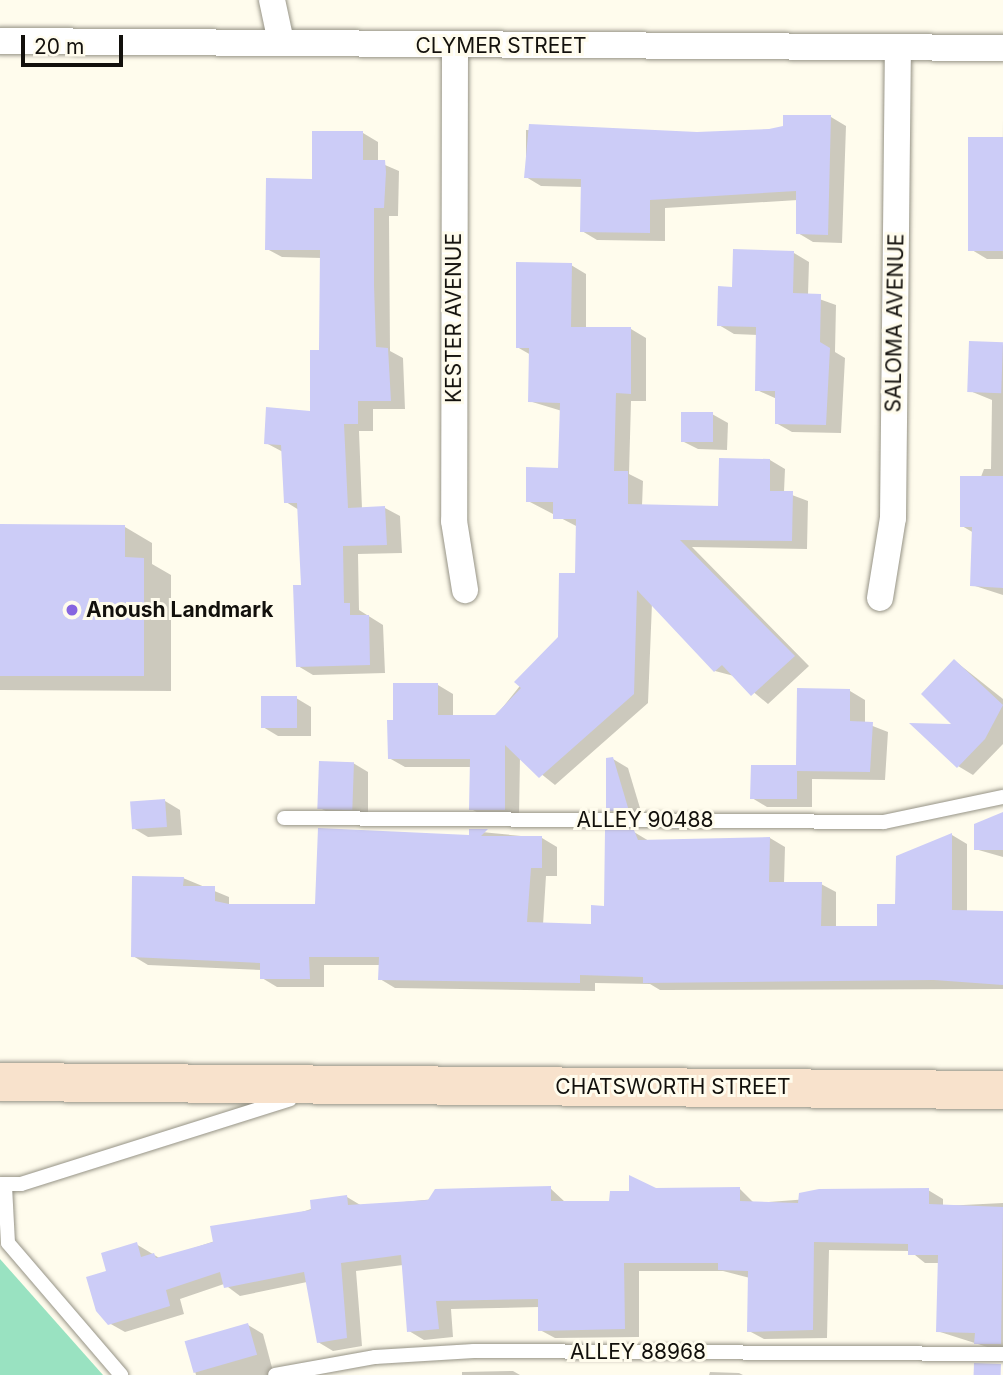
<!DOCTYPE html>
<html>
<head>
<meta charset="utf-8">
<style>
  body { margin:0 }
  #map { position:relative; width:1003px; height:1375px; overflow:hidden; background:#fffced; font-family:Inter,sans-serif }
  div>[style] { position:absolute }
  .green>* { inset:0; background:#99e2c1 }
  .shadow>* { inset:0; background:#0003 }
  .building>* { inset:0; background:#ccccf7; transform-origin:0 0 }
  .roads { filter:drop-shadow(0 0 2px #969386) drop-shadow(0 0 2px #969386) }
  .service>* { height:14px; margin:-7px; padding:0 7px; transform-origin:7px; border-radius:7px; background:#fff }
  .minor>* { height:26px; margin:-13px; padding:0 13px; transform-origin:13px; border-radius:13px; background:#fff }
  .secondary>* { height:38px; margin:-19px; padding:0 19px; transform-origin:19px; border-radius:19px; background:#f8e2cc }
  .dots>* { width:19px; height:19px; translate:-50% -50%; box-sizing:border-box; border:4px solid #fffced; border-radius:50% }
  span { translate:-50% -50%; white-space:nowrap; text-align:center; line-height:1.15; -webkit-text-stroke:6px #fffced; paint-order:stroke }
  .street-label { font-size:21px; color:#12100c }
  .poi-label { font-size:21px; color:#12100c; font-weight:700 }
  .left { translate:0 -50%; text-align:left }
  .scale { position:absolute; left:21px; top:35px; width:102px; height:32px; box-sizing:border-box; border:4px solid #12100c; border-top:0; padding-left:9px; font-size:21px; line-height:24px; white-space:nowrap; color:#12100c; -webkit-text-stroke:5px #fffced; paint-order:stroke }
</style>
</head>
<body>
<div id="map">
  <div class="green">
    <i style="clip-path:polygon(0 1259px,103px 1375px,0 1375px)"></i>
  </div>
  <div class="shadow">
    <i style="clip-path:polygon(1002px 116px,1003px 259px,987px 259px,972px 250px,1002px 139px)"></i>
    <i style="clip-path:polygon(831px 117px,846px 126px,842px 243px,813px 242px,798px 233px,798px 200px,665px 208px,665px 241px,597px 240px,582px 231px,583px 187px,541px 186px,526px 177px,526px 130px,697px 134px,769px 131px)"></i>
    <i style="clip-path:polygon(363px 133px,378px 142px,378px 162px,399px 171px,398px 216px,389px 216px,390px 351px,403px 358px,405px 409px,373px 409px,373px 431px,359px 431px,362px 509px,385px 508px,400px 516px,402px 553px,358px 554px,359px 610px,383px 625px,385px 673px,313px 675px,298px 666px,303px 587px,299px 510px,286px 502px,283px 452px,266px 443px,311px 413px,321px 352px,322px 258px,282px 257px,267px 249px,313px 181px)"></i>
    <i style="clip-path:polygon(794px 253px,809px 262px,808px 295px,836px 305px,835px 352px,845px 358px,841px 433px,792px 432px,776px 423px,777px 399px,757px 390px,758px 335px,734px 334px,719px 325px,733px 288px)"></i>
    <i style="clip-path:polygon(571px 265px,586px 274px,586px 329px,631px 329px,646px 338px,646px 401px,631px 401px,629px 474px,643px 481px,642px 506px,720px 507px,770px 460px,785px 469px,784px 492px,808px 501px,807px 549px,692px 547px,809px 666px,768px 704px,734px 676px,715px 671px,652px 603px,648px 703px,555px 785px,520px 757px,519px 818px,486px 817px,471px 809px,472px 767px,405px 767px,389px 758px,395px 722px,438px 685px,453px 694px,453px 717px,495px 717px,559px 637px,577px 575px,578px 527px,528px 501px,560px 469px,562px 411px,529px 401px,531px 355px,517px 347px)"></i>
    <i style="clip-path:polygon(1003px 344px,1003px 595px,972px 585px,974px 533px,962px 526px,984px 469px,991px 469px,992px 400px,970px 391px)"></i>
    <i style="clip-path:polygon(712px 414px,728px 423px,727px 450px,698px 449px,682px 441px)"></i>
    <i style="clip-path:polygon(0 526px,125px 527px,152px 543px,152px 564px,171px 575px,171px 691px,0 690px)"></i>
    <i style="clip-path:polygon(955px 661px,1003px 699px,1003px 744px,973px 775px,958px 766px)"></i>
    <i style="clip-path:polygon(850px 691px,865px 700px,865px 723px,888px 732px,885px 780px,812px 779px,812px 807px,767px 807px,752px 798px,798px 766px)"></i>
    <i style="clip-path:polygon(296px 698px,311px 707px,311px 736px,278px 736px,263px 727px)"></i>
    <i style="clip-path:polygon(613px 759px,628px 768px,643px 818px,607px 810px)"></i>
    <i style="clip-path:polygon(353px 763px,368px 772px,368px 817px,335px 816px,320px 808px)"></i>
    <i style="clip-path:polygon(165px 801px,180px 810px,182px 835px,148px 837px,133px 828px)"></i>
    <i style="clip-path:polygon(1003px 823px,1003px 857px,975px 849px)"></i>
    <i style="clip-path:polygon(471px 831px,542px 838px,557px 847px,557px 876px,546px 876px,543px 925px,593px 926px,606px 907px,634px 832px,649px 841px,770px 838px,785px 847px,784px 884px,821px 884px,836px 892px,836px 927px,878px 927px,952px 835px,967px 844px,967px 912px,1003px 911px,1003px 989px,660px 990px,650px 984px,595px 983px,595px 991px,395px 988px,380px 979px,380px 965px,324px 965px,324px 987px,277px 987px,262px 978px,262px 970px,148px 965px,133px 956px,183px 878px,229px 897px,229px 906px,317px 906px,471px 837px)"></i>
    <i style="clip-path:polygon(550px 1188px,565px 1202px,611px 1202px,655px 1190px,739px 1188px,754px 1203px,928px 1190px,943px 1199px,943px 1206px,1003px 1203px,1003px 1352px,937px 1331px,939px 1263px,925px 1263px,910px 1251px,829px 1250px,827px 1338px,764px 1339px,749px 1331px,750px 1278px,723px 1271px,639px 1271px,639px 1337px,555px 1338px,540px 1330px,539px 1307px,451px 1309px,453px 1337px,424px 1340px,409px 1331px,403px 1265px,356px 1271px,362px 1346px,333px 1351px,318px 1342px,307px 1282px,240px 1296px,224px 1284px,180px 1299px,184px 1314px,125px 1332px,109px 1323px,136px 1244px,161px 1259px,347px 1197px,362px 1206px)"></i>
    <i style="clip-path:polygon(248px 1325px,263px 1334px,274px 1375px,196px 1375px,187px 1341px)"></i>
    <i style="clip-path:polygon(513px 1371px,520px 1375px,462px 1375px,462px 1372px)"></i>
    <i style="clip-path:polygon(710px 1372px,739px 1373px,743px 1375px,709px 1375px)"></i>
  </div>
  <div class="building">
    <i style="clip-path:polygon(783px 115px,831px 115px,828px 235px,796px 234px,796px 191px,650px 200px,650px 233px,580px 232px,581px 179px,524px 178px,529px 124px,697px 132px,769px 129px,783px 126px)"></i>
    <i style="clip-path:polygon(312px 131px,363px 131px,363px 160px,385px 160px,386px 172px,384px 208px,374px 208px,374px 285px,376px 347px,388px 348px,391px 401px,358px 401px,358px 424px,344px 424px,348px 508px,385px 506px,387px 545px,343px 546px,344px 603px,350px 603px,350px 615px,369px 615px,370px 665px,296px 667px,293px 585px,301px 585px,297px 503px,284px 503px,281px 445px,264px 444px,266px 407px,310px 411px,310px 350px,319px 350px,320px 250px,265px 250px,266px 178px,312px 179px)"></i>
    <i style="left:968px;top:137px;width:35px;height:114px"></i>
    <i style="clip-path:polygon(733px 249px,794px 251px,793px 293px,821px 294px,820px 342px,830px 348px,826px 425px,775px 424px,775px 391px,755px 391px,756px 327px,717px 326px,718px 286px,732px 287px)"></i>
    <i style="clip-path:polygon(516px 262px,572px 263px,571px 327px,631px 327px,631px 394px,616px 393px,614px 471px,628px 471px,628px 504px,718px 506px,719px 458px,770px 459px,770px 491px,793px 491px,792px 541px,680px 540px,795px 656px,751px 696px,722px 665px,714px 672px,637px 590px,634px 694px,539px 778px,505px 745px,505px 810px,469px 810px,470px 759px,388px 759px,387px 720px,393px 720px,393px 683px,438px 683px,438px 715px,495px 715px,521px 688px,514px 682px,558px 637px,559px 573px,575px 573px,576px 519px,553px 519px,553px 502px,526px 502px,526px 467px,558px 468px,560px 403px,528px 402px,529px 348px,516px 348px)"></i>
    <i style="left:969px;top:341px;width:34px;height:51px;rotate:2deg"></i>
    <i style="left:681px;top:412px;width:32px;height:30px"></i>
    <i style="clip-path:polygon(960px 476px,1003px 476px,1003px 588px,970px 586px,972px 527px,960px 527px)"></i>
    <i style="clip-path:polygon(0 524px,125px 525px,125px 557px,144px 558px,144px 676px,0 676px)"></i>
    <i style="clip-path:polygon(954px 659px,1003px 705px,985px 739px,957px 768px,909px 723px,951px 724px,921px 694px)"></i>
    <i style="clip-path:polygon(797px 688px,850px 689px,850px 721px,873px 722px,870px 772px,797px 771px,797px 799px,750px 799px,751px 765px,796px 765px)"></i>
    <i style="left:261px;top:696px;width:36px;height:32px"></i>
    <i style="clip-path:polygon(613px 757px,629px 811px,606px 811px,606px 758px)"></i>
    <i style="left:319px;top:761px;width:35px;height:48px;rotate:2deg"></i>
    <i style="left:165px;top:799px;width:28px;height:35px;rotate:86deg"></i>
    <i style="clip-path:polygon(1003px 812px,1003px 850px,974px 850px,974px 824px)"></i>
    <i style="clip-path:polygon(318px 828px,469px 835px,469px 829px,488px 829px,481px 836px,542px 836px,542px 868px,531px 868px,527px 922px,591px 924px,591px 905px,604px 906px,605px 830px,634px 830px,638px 840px,770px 837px,769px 882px,822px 882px,821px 926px,877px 926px,877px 904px,895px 904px,896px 856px,952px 833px,952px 910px,1003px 911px,1003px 985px,934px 980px,643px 983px,643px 977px,580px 975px,580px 983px,378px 980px,379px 957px,309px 957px,310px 979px,260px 979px,260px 963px,131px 957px,132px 876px,184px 877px,183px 886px,215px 886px,215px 901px,229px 904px,315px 904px)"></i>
    <i style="clip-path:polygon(629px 1175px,656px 1188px,740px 1187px,740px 1201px,798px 1203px,799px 1193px,819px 1189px,929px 1188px,929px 1204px,1003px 1207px,1001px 1344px,974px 1344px,975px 1333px,936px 1332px,938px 1255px,908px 1255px,908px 1244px,814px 1242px,813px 1330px,747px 1332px,748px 1271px,718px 1270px,718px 1263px,624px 1263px,625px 1329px,538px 1331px,538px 1299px,436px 1301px,439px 1329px,407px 1332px,401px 1255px,341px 1263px,347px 1338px,317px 1343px,304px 1272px,224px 1288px,220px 1272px,166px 1290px,170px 1306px,108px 1325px,96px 1311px,86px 1277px,106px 1271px,101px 1253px,137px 1242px,141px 1257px,154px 1253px,156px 1258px,213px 1242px,210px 1226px,311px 1210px,310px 1200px,347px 1195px,348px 1205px,428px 1200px,435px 1189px,551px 1186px,551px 1201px,609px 1201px,610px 1191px,629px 1191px)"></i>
    <i style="left:248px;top:1323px;width:33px;height:66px;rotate:74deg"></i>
    <i style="left:974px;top:1363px;width:27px;height:12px;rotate:2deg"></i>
  </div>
  <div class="roads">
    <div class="service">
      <i style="left:284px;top:818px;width:600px;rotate:0.38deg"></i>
      <i style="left:884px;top:822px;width:122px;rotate:-11.9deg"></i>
      <i style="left:0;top:1184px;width:21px"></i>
      <i style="left:21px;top:1184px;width:282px;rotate:-17.5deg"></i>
      <i style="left:5px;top:1186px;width:57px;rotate:87deg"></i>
      <i style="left:8px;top:1243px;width:174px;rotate:49.4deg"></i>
      <i style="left:275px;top:1375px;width:102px;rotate:-10.2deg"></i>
      <i style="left:375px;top:1357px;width:99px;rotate:-3.5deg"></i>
      <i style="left:474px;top:1351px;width:529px;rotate:0.32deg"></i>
    </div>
    <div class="minor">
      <i style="left:272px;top:0;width:43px;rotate:77.9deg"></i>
      <i style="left:0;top:41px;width:1003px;rotate:0.4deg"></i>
      <i style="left:455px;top:45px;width:476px;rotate:90.1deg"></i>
      <i style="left:454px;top:521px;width:70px;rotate:80.9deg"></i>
      <i style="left:880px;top:598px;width:81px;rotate:-80.8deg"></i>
      <i style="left:893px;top:518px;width:471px;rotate:-89.4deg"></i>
    </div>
    <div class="secondary">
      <i style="left:0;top:1082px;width:1003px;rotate:0.46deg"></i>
    </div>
  </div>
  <div class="dots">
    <i style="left:72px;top:610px;background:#8665e0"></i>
  </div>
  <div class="street-label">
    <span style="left:501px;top:46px">CLYMER STREET</span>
    <span style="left:454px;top:318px;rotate:-90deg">KESTER AVENUE</span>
    <span style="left:895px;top:323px;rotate:-89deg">SALOMA AVENUE</span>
    <span style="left:645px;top:820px">ALLEY 90488</span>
    <span style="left:673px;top:1087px">CHATSWORTH STREET</span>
    <span style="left:638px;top:1352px">ALLEY 88968</span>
  </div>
  <div class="poi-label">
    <span class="left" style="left:86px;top:610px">Anoush Landmark</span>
  </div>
  <div class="scale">20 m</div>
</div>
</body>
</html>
